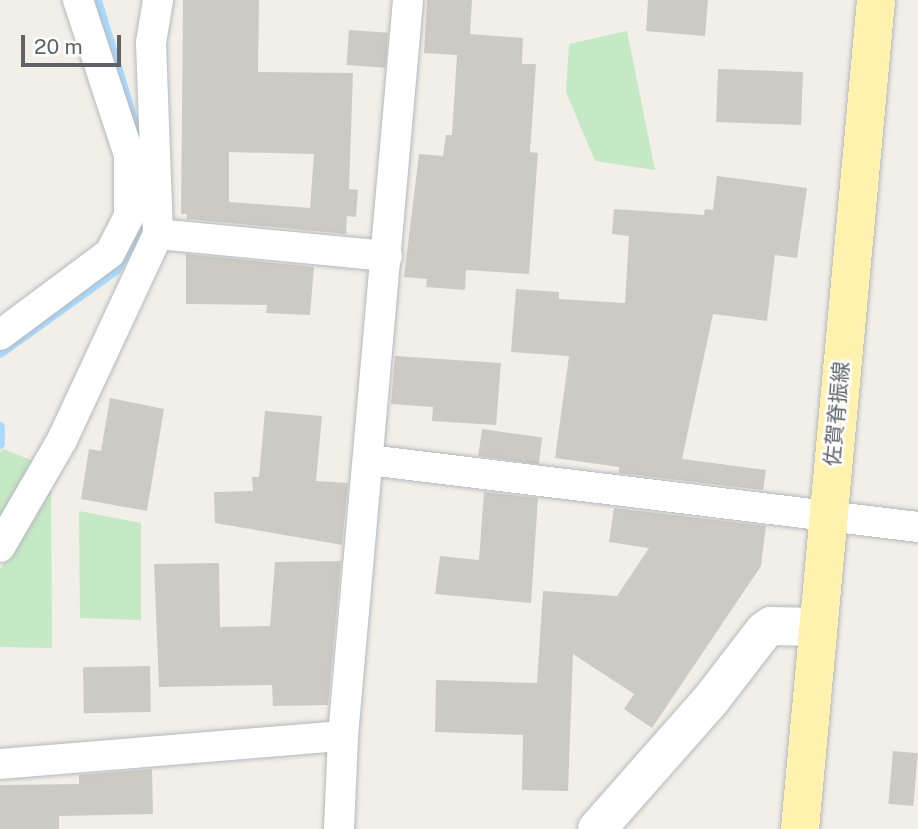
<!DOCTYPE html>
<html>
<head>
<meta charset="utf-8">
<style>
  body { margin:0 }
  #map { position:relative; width:918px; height:829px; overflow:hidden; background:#f1efe8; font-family:"Public Sans","Noto Sans JP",sans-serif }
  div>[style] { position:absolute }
  .green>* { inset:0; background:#c5e8c5 }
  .stream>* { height:10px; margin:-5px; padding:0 5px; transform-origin:5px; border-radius:5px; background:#aadaff }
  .building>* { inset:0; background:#cccac5; transform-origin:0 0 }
  .roads { filter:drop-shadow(0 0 2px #b5b8bc) drop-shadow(0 0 2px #b5b8bc) }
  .minor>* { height:30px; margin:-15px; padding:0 15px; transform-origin:15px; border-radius:15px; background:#fff }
  .tertiary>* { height:38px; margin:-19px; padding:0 19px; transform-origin:19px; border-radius:19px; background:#fff }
  .primary>* { height:38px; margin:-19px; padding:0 19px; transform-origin:19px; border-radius:19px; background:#fff2af }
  span { translate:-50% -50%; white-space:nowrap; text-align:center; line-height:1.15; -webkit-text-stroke:5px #fff; paint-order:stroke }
  .street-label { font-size:21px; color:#5f6368 }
  .scale { position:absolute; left:21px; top:35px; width:100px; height:32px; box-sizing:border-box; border:4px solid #5f6368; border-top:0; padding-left:9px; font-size:21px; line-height:24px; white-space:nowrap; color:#5f6368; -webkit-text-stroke:5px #fff; paint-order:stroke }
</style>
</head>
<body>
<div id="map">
  <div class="green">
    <i style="clip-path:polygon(627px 31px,655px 170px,595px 161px,566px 92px,569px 44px)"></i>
    <i style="clip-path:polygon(3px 449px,36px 462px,0 533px,0 452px)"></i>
    <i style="clip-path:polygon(51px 483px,52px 648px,0 647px,0 570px)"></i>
    <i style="clip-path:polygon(79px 511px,141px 523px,141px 620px,80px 618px)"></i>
  </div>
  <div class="stream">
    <i style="left:97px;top:0;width:139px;rotate:73.3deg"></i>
    <i style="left:0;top:353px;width:143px;rotate:-35.6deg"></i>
    <i style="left:116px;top:270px;width:49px;rotate:-59.2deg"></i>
    <i style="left:141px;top:228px;width:14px;rotate:-90deg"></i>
    <i style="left:0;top:427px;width:17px;rotate:90deg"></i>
  </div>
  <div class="building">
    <i style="clip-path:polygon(evenodd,183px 0,259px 0,258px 72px,353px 73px,349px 189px,358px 190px,356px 217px,347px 216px,346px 234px,187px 219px,187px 214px,181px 214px,183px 0,229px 152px,314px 154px,310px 208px,229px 202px,229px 152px)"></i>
    <i style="clip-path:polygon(427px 0,472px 0,470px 34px,523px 38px,522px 64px,536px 64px,530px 152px,538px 153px,529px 274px,466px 270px,465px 290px,426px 287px,427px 279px,404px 277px,419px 154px,443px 156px,446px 135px,452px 135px,457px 55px,424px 53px)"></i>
    <i style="clip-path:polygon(648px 0,708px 0,705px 36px,646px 31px)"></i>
    <i style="left:349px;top:30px;width:39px;height:35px;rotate:4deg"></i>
    <i style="left:718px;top:69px;width:85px;height:53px;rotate:2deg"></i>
    <i style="clip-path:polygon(717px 176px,807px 188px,797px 258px,775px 255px,767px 321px,713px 314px,682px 459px,766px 470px,763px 490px,619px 473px,619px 467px,555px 458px,569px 356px,511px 352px,516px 289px,559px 292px,559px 299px,625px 303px,629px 236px,612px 234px,614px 209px,704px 215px,705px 209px,713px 210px)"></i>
    <i style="clip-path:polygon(186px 254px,314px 267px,310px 315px,266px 313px,267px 305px,186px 304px)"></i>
    <i style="clip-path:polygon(395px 356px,501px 363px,496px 425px,432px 421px,433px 407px,391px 404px)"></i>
    <i style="clip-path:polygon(110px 398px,164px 409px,147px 511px,81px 499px,89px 449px,101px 451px)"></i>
    <i style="clip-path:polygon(265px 411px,322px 416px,316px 481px,348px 483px,342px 545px,215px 523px,214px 492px,253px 491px,252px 477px,259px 477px)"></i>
    <i style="left:482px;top:429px;width:61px;height:27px;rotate:8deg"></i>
    <i style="clip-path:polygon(484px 492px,538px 498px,531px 603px,435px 594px,440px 556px,479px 560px)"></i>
    <i style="clip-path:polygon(614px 508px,766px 526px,761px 566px,652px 728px,624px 709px,634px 694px,573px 654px,568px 791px,522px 790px,523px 735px,435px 732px,436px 680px,537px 683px,543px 591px,617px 596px,649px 548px,609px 542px)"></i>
    <i style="clip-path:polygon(341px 561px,328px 705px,273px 706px,272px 685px,159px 687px,154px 564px,219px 563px,220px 627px,270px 626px,275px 562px)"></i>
    <i style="left:150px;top:666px;width:46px;height:67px;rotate:89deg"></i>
    <i style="left:893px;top:751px;width:25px;height:53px;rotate:5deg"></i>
    <i style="clip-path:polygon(152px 769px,153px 814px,59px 816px,59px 829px,0 829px,0 785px,79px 784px,79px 775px)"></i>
  </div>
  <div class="roads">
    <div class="minor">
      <i style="left:158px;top:234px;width:230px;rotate:5.5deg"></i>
      <i style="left:0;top:335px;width:137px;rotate:-36.7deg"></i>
      <i style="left:110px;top:253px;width:42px;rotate:-62.8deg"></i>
      <i style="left:129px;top:216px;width:61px;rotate:-90deg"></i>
      <i style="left:129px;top:155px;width:163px;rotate:-108.2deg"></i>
      <i style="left:369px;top:460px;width:553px;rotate:6.96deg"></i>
      <i style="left:0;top:547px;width:124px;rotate:-59.9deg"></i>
      <i style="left:62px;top:440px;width:227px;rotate:-65deg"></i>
      <i style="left:158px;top:234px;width:191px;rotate:-92.1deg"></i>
      <i style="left:151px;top:43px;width:44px;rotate:-80.8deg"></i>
      <i style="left:0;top:764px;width:344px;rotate:-4.7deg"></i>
      <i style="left:339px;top:829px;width:93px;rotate:-87.5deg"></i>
      <i style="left:343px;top:736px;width:739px;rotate:-84.95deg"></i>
    </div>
    <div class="tertiary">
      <i style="left:597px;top:829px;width:171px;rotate:-48.6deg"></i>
      <i style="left:710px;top:701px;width:88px;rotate:-52.4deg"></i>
      <i style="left:764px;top:631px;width:9px;rotate:-36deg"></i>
      <i style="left:771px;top:626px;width:46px;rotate:1.2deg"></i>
    </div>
    <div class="primary">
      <i style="left:800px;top:829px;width:832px;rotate:-84.76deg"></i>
    </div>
  </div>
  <div class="street-label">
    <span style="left:837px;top:414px;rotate:-85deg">佐賀脊振線</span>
  </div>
  <div class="scale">20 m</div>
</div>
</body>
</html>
